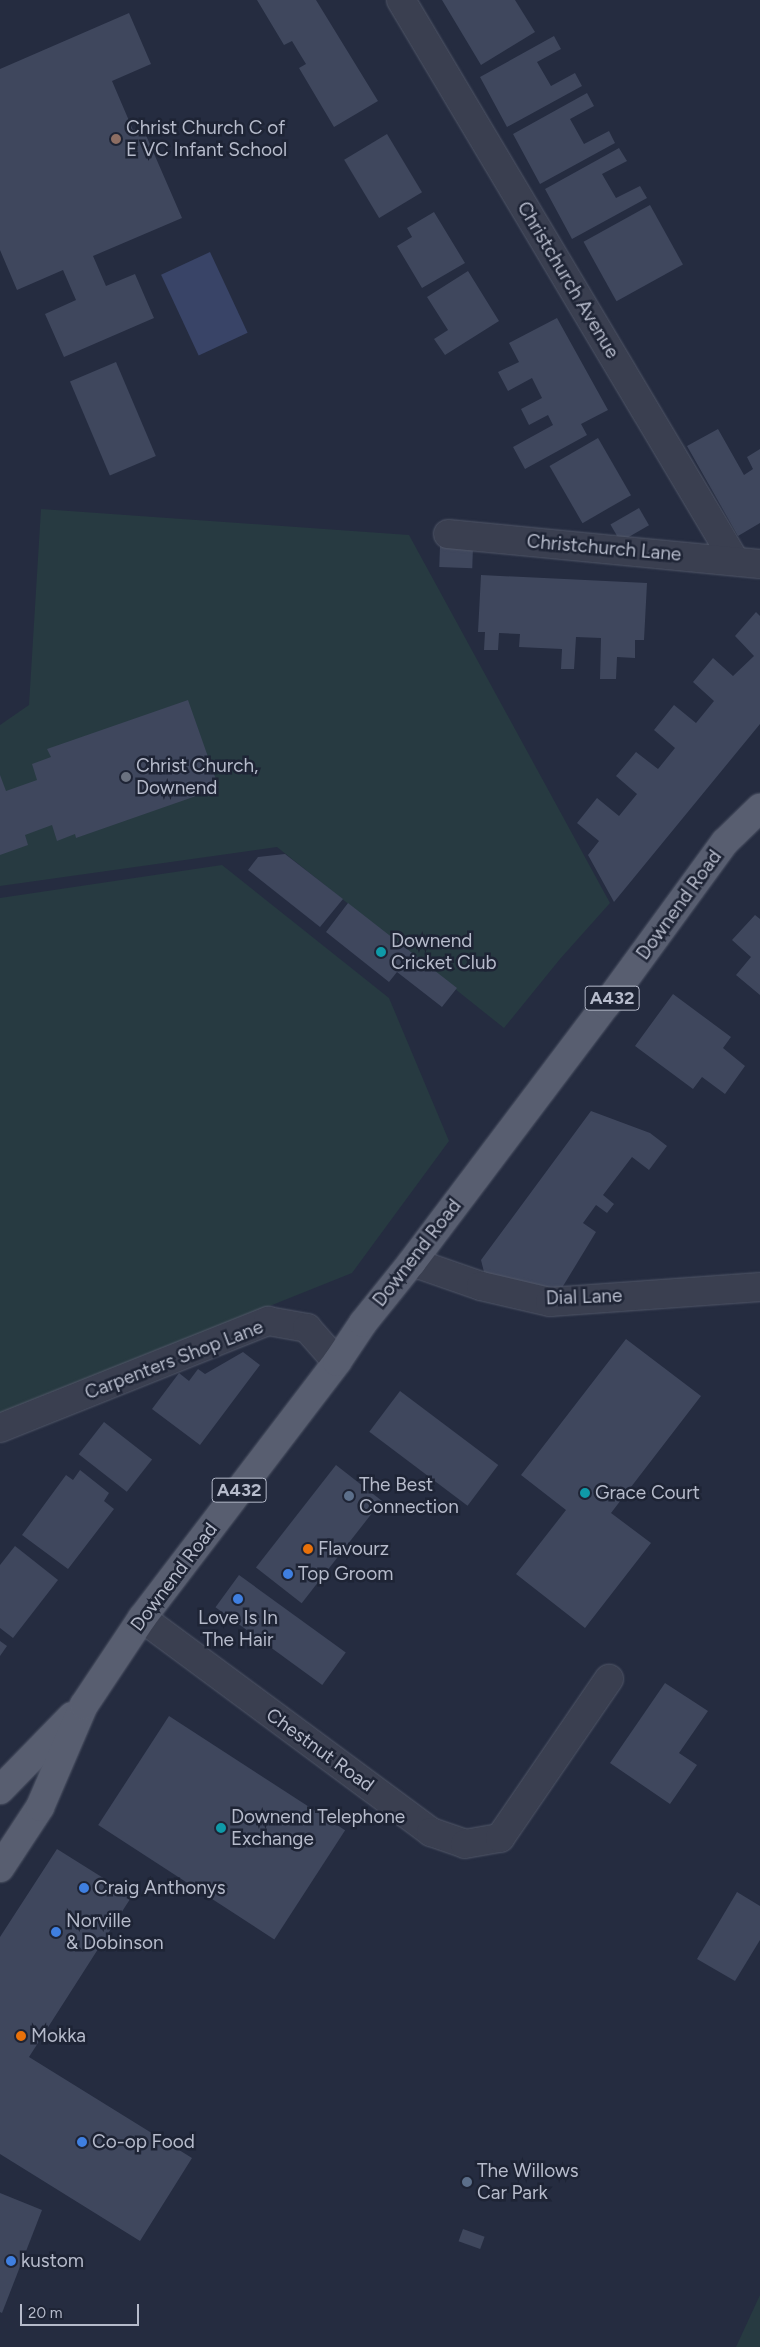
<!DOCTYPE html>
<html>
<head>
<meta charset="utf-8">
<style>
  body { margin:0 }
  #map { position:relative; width:760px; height:2347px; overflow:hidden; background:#252c40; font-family:Figtree,sans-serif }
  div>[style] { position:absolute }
  .green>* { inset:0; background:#273a41 }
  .water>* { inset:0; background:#394467; transform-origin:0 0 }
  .building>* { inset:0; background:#3f475d; transform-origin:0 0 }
  .roads { filter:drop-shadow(0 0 1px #515768) drop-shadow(0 0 1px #515768) }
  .minor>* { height:28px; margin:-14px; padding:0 14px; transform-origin:14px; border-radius:14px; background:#3a3f50 }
  .primary>* { height:28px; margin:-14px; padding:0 14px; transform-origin:14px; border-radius:14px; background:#585e70 }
  .dots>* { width:14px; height:14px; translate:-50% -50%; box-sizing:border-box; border:2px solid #1e2435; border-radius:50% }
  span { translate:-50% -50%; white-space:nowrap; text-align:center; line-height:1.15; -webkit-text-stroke:5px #1e2435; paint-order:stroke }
  .shield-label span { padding:1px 4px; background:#1e2435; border:1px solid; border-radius:4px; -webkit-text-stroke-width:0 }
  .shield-label { font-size:18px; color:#b6bbcb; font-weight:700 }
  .poi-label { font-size:19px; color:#b6bbcb }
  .left { translate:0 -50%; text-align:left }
  .street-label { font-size:19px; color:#b6bbcb }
  .scale { position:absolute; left:20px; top:2304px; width:119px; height:22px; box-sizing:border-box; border:2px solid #b6bbcb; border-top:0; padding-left:6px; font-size:15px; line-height:18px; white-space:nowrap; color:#b6bbcb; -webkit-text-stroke:4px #1e2435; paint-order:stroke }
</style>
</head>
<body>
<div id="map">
  <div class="green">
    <i style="clip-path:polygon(41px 509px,409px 535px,610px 903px,560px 959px,504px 1028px,277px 847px,0 886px,0 725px,29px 705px)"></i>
    <i style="clip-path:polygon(222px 865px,389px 998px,449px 1141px,352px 1273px,0 1414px,0 898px)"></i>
    <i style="clip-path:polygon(760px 2295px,760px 2347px,736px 2347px)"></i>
  </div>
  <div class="water">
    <i style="left:210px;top:252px;width:89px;height:54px;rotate:65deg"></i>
  </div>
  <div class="building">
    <i style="clip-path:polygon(257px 0,316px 0,378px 101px,334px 127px,299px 68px,306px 64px,298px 51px,292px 41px,284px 45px)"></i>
    <i style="clip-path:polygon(442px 0,515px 0,535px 32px,481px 65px)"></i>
    <i style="clip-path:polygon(129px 13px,151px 64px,112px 81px,133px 130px,142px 126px,182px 218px,93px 256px,106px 286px,135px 274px,154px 318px,64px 357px,45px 314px,76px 300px,63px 270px,17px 290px,0 250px,0 69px)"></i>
    <i style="clip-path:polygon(554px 36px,561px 49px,537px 62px,551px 86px,575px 73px,582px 86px,507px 127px,480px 77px)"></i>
    <i style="clip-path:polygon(587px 93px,594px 106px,570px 119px,584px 144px,609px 131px,615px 143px,540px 184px,513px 134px)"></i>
    <i style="left:387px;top:134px;width:68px;height:50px;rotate:59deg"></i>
    <i style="clip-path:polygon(619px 148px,627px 161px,602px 174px,616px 198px,640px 186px,647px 198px,572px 239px,545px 189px)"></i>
    <i style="left:650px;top:205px;width:68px;height:76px;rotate:61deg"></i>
    <i style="clip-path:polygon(434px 212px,465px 263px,422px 288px,397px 246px,412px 237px,407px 228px)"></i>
    <i style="clip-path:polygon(468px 271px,499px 321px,445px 355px,434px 339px,448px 330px,427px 297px)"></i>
    <i style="clip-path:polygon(557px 318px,608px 410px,581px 424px,587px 435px,525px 469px,513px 447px,553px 425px,548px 415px,529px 425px,521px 409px,542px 398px,532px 378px,508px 391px,498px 372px,519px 362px,509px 343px)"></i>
    <i style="left:116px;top:362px;width:102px;height:50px;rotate:67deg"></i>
    <i style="clip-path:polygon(718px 429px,744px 475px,753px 469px,747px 457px,760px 449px,760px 523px,738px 536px,687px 446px)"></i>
    <i style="left:598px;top:438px;width:66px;height:56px;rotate:60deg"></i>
    <i style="left:639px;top:508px;width:20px;height:33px;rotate:60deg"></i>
    <i style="left:440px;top:546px;width:33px;height:21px;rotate:2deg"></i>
    <i style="clip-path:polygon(481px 575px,647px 583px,644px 640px,635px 640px,635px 658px,617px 657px,616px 679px,600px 679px,601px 638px,576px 637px,574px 669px,561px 669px,562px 649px,519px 647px,520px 634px,499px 633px,498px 650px,484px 650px,485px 632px,478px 632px)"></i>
    <i style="clip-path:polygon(756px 612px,760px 616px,760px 724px,614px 902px,588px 855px,599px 841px,577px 823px,597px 798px,619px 816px,637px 794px,616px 776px,636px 752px,658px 769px,675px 748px,654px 730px,674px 705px,696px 723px,714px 701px,693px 682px,713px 658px,733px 676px,754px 656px,735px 636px)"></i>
    <i style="clip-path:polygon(188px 700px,219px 788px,76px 838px,75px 834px,57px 841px,52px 825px,25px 835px,28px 845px,0 855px,0 775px,6px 791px,37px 780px,32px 764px,51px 757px,47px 749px)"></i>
    <i style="clip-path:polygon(285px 854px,343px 899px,320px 927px,248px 870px,258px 857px)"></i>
    <i style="clip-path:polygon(348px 903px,457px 988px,442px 1007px,397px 972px,389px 982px,326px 932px)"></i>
    <i style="clip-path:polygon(755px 915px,760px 919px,760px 995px,736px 975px,751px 957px,732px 940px)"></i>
    <i style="clip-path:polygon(673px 994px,731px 1037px,723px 1048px,745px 1066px,725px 1094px,702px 1077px,693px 1089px,635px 1046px)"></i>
    <i style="clip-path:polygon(591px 1111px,650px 1133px,667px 1146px,649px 1170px,632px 1157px,603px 1195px,614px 1204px,607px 1213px,596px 1205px,583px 1223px,596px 1232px,557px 1296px,486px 1280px,481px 1260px)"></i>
    <i style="clip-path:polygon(626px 1339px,701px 1396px,611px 1513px,651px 1543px,585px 1628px,516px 1574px,566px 1510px,521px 1475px)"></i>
    <i style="clip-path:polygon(243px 1352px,260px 1365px,200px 1445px,152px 1409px,179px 1373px,189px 1381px,198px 1369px,205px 1374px)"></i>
    <i style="left:400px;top:1391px;width:123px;height:51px;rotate:37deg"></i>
    <i style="left:104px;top:1422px;width:61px;height:41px;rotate:38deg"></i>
    <i style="left:336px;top:1465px;width:58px;height:130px;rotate:38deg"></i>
    <i style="clip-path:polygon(80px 1470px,109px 1493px,104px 1501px,114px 1509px,68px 1569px,22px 1535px,66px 1475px,73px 1480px)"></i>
    <i style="clip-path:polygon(15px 1546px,58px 1580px,13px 1638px,0 1628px,0 1565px)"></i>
    <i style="left:239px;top:1575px;width:132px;height:40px;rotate:36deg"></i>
    <i style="clip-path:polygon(0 1641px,7px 1646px,0 1656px)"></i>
    <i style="clip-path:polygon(665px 1683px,708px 1711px,679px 1753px,697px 1765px,670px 1804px,610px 1763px)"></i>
    <i style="left:169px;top:1716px;width:210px;height:130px;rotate:33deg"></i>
    <i style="clip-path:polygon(57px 1849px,132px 1896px,29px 2057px,192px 2158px,140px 2241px,0 2154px,0 1937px)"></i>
    <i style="clip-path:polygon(737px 1892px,760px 1906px,760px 1940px,735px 1981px,697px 1959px)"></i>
    <i style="clip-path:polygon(0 2193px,42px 2210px,2px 2313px,0 2312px)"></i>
    <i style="left:463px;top:2229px;width:23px;height:13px;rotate:20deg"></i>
  </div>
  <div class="roads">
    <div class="minor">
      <i style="left:401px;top:0;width:653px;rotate:59.23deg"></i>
      <i style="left:448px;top:534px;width:313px;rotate:5.5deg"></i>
      <i style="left:412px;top:1262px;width:73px;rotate:19.2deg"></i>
      <i style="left:481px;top:1286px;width:71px;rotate:13.1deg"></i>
      <i style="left:550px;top:1302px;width:211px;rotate:-4.1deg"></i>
      <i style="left:0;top:1428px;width:289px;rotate:-21.8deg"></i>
      <i style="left:268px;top:1321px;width:40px;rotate:10deg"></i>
      <i style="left:307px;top:1328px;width:45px;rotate:48.6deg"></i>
      <i style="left:142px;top:1618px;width:360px;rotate:36.5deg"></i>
      <i style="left:431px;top:1832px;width:36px;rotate:19deg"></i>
      <i style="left:465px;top:1844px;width:36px;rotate:-10deg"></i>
      <i style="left:500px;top:1838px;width:193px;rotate:-55.6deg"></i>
    </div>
    <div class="primary">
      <i style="left:0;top:1790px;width:103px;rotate:-45.8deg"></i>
      <i style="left:0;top:1868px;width:73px;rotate:-56.7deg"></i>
      <i style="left:40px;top:1807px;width:111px;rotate:-66.7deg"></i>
      <i style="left:84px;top:1705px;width:105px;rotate:-56.3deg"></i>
      <i style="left:142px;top:1618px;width:322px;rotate:-52.7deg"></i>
      <i style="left:337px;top:1362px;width:47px;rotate:-56.3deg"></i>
      <i style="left:363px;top:1323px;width:78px;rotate:-51.2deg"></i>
      <i style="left:412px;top:1262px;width:322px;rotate:-53deg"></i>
      <i style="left:606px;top:1005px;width:202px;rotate:-53.9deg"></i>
      <i style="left:725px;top:842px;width:49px;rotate:-44.2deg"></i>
    </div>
  </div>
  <div class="dots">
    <i style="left:116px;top:139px;background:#8d6e63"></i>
    <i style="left:126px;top:777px;background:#6b7280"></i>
    <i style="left:381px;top:952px;background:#0f9aa8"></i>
    <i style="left:585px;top:1493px;background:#0f9aa8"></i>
    <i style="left:349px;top:1496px;background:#5c6f8a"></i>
    <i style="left:308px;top:1549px;background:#e8710a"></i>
    <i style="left:288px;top:1574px;background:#3f7fe0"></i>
    <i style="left:238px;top:1599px;background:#3f7fe0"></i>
    <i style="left:221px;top:1828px;background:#0f9aa8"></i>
    <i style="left:84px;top:1888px;background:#3f7fe0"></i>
    <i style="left:56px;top:1932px;background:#3f7fe0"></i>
    <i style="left:21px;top:2036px;background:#e8710a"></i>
    <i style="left:82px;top:2142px;background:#3f7fe0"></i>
    <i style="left:467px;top:2182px;background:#5c6f8a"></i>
    <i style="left:11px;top:2261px;background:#3f7fe0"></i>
  </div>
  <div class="shield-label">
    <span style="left:612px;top:998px">A432</span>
    <span style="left:239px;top:1490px">A432</span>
  </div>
  <div class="poi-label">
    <span class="left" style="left:126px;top:139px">Christ Church C of<br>E VC Infant School</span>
    <span class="left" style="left:136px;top:777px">Christ Church,<br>Downend</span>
    <span class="left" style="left:391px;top:952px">Downend<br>Cricket Club</span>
    <span class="left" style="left:359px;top:1496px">The Best<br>Connection</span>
    <span class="left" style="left:595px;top:1493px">Grace Court</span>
    <span class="left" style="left:318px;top:1549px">Flavourz</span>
    <span class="left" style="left:298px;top:1574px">Top Groom</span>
    <span style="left:238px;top:1629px">Love Is In<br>The Hair</span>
    <span class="left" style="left:231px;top:1828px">Downend Telephone<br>Exchange</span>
    <span class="left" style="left:94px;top:1888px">Craig Anthonys</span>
    <span class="left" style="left:66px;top:1932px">Norville<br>&amp; Dobinson</span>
    <span class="left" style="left:31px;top:2036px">Mokka</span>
    <span class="left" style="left:92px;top:2142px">Co-op Food</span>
    <span class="left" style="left:477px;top:2182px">The Willows<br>Car Park</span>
    <span class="left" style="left:21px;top:2261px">kustom</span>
  </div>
  <div class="street-label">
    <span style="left:568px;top:280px;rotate:59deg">Christchurch Avenue</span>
    <span style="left:604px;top:548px;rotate:5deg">Christchurch Lane</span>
    <span style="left:679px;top:905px;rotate:-54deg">Downend Road</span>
    <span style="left:417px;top:1253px;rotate:-52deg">Downend Road</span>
    <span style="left:584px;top:1297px;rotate:-2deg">Dial Lane</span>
    <span style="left:174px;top:1360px;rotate:-21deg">Carpenters Shop Lane</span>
    <span style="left:174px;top:1577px;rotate:-53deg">Downend Road</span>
    <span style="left:320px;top:1750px;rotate:36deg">Chestnut Road</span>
  </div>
  <div class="scale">20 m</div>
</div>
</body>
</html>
